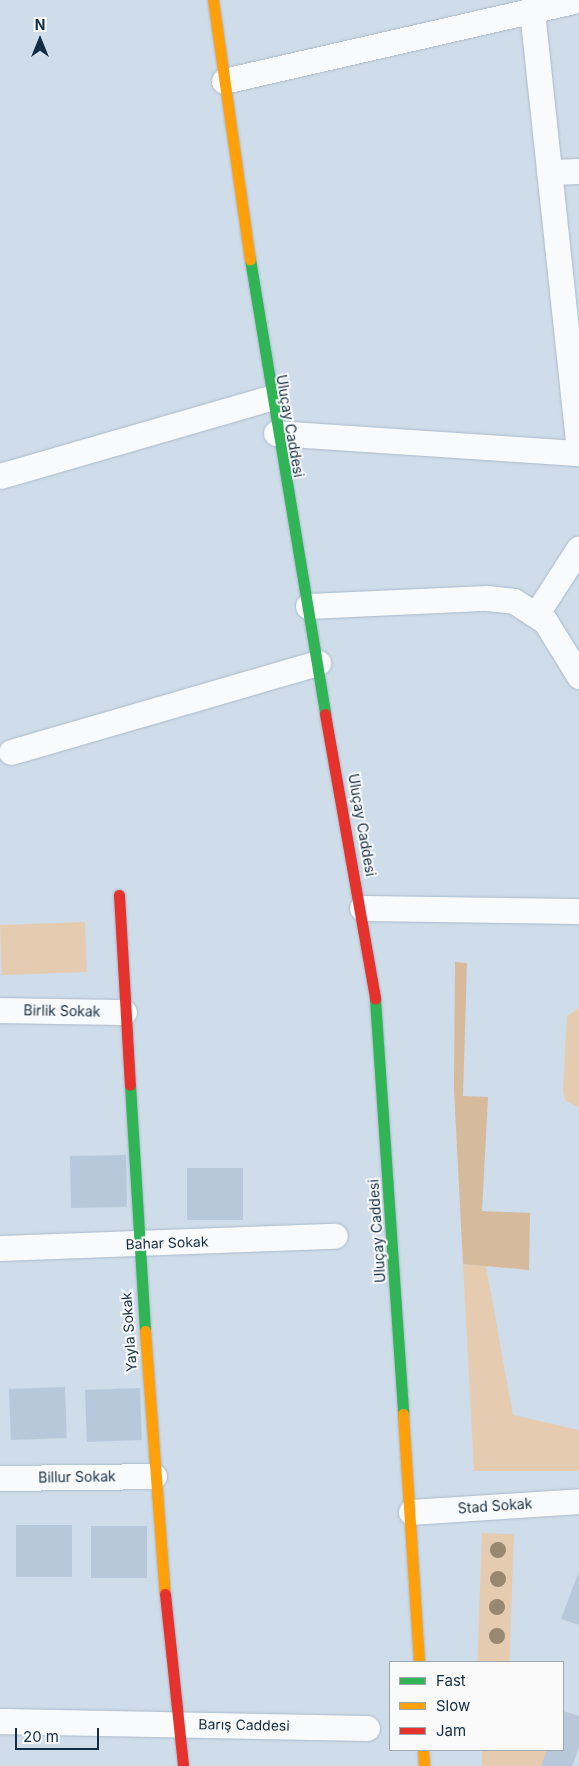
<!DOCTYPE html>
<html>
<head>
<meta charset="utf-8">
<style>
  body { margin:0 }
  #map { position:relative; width:579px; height:1766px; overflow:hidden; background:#cfdce9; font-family:Inter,sans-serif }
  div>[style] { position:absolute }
  .green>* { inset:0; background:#e5ccb1; transform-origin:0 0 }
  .forest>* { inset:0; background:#d5ba9c }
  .building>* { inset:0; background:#b6c8da; transform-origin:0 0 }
  .roads { filter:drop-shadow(0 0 1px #a9bacb) drop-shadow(0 0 1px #a9bacb) }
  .street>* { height:25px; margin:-12.5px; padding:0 12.5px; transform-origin:12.5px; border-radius:12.5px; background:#f8fafc }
  .fast>* { height:11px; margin:-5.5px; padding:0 5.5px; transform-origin:5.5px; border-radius:5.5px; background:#30b455 }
  .slow>* { height:11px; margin:-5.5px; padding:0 5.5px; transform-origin:5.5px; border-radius:5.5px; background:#ff9f0a }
  .jam>* { height:11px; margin:-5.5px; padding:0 5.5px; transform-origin:5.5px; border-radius:5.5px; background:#e5322d }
  .trees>* { width:16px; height:16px; margin:-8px; border-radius:50%; background:#988872 }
  span { translate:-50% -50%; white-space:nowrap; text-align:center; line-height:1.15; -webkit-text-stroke:4px #fafafa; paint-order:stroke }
  .street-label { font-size:14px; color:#132e44 }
  .legend { position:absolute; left:389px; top:1661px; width:175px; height:90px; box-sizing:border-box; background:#fafafa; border:1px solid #9ea8b1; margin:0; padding:6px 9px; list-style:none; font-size:15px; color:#132e44 }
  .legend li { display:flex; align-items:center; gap:10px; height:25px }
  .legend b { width:25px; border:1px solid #9ea8b1 }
  .north { position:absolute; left:15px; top:15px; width:50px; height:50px; -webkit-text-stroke:4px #fafafa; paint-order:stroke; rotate:0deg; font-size:14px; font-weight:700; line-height:20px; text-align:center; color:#132e44 }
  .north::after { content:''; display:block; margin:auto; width:18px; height:22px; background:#132e44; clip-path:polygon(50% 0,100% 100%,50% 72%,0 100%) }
  .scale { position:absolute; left:15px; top:1728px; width:84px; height:22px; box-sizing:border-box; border:2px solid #132e44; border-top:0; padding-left:6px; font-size:15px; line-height:18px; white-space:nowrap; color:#132e44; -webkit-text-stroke:4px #fafafa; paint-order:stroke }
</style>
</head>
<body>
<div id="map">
  <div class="green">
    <i style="left:85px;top:922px;width:50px;height:85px;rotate:88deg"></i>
    <i style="clip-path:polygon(579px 1008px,579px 1107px,566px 1101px,563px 1092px,567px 1016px)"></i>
    <i style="clip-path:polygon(463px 1264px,486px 1266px,513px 1415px,579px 1430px,579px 1471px,474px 1471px)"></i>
    <i style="left:482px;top:1533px;width:32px;height:129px;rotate:2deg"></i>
    <i style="left:482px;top:1750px;width:65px;height:16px"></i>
  </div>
  <div class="forest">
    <i style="clip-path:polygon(455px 962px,467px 963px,463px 1096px,488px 1097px,482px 1211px,530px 1213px,529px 1270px,463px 1264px,454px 1089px)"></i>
  </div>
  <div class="building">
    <i style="left:126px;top:1155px;width:52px;height:56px;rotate:89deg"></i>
    <i style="left:187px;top:1168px;width:56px;height:52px"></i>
    <i style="left:65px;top:1387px;width:51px;height:56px;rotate:88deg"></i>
    <i style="left:140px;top:1388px;width:52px;height:55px;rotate:88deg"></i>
    <i style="left:72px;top:1525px;width:52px;height:56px;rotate:90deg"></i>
    <i style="left:147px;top:1526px;width:52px;height:56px;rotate:90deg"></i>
    <i style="clip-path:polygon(579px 1571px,579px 1625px,561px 1619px)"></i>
    <i style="clip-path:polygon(563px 1711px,579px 1716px,579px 1747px,572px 1766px,541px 1766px,547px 1750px,563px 1750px)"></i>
  </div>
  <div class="roads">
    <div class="street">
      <i style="left:532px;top:11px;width:441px;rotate:83.9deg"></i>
      <i style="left:224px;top:81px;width:364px;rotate:-12.9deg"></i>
      <i style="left:549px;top:172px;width:30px;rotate:-2deg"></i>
      <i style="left:276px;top:433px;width:304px;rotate:3.8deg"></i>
      <i style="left:0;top:476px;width:281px;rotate:-16.1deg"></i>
      <i style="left:308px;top:606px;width:179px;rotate:-2.6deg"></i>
      <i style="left:487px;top:598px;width:27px;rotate:6deg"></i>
      <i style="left:514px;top:601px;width:37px;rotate:33deg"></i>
      <i style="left:545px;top:621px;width:65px;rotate:58.3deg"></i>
      <i style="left:537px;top:613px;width:77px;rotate:-57.1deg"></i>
      <i style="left:11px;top:752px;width:320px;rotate:-16.2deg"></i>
      <i style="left:362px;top:908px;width:217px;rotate:0.8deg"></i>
      <i style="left:0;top:1010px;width:124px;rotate:0.9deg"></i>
      <i style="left:0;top:1248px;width:335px;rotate:-2.1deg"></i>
      <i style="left:0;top:1478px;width:154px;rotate:-0.7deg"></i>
      <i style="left:411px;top:1512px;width:168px;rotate:-3.7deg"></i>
      <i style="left:0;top:1721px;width:367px;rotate:1.1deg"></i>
    </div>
    <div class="fast">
      <i style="left:250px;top:259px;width:461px;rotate:80.6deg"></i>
      <i style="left:375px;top:999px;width:416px;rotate:86.1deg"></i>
      <i style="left:130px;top:1085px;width:246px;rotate:86.5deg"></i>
    </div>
    <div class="slow">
      <i style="left:213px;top:0;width:262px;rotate:81.9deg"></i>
      <i style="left:145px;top:1331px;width:264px;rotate:85.7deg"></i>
      <i style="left:403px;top:1414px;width:249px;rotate:86.3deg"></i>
      <i style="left:423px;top:1750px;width:16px;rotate:86deg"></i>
    </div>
    <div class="jam">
      <i style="left:325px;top:714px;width:289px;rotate:80deg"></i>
      <i style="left:119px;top:895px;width:190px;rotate:86.7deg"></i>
      <i style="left:165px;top:1594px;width:173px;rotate:84deg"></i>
    </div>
  </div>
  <div class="trees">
    <i style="left:498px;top:1550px"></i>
    <i style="left:498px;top:1579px"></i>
    <i style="left:497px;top:1607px"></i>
    <i style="left:497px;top:1636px"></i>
  </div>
  <div class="street-label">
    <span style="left:290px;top:426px;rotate:80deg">Uluçay Caddesi</span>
    <span style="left:362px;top:825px;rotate:80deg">Uluçay Caddesi</span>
    <span style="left:62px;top:1011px;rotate:1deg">Birlik Sokak</span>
    <span style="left:377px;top:1231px;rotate:-94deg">Uluçay Caddesi</span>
    <span style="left:167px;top:1243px;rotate:-2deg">Bahar Sokak</span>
    <span style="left:129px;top:1332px;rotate:-94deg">Yayla Sokak</span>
    <span style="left:77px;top:1477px;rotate:-1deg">Billur Sokak</span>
    <span style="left:495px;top:1506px;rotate:-4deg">Stad Sokak</span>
    <span style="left:244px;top:1725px;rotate:1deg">Barış Caddesi</span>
  </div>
  <ul class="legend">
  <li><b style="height:6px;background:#30b455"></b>Fast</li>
  <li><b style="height:6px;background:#ff9f0a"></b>Slow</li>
  <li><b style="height:6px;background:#e5322d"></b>Jam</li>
  </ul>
  <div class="north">N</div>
  <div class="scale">20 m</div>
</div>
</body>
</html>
